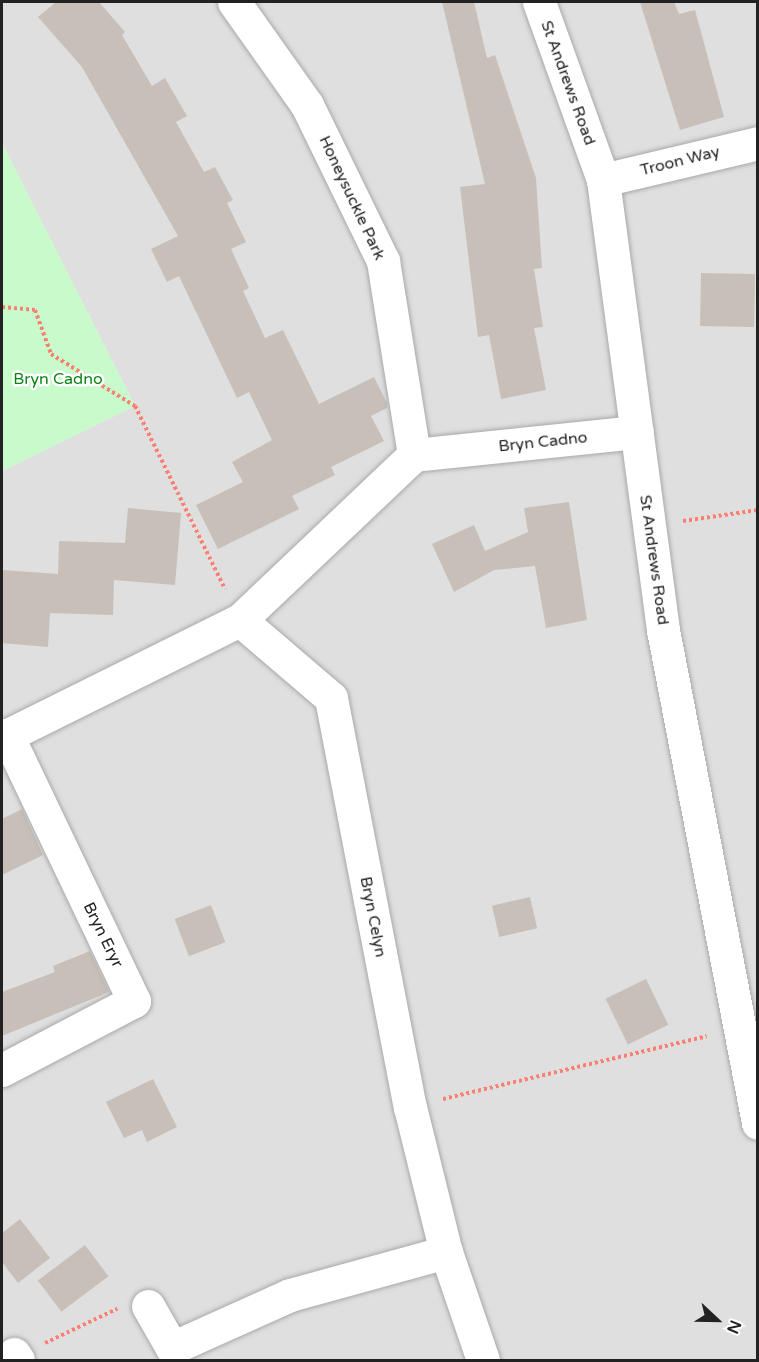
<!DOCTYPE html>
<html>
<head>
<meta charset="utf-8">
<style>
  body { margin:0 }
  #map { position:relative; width:759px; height:1362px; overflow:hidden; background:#f2efe9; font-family:"Varela Round",sans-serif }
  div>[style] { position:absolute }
  .residential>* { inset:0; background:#e0dfdf }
  .park>* { inset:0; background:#c8facc }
  .building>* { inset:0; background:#c7bfb8; transform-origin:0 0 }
  .path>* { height:4px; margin-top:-2px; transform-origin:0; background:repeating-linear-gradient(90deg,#fa8072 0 3px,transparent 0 6px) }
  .roads { filter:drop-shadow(0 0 2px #a9a9a9) drop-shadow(0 0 2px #a9a9a9) }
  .minor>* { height:33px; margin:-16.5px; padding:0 16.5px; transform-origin:16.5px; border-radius:16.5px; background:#fff }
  span { translate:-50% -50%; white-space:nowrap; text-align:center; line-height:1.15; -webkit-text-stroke:5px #fff; paint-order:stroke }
  .street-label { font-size:16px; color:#222 }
  .park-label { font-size:16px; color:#0c8416 }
  .frame { position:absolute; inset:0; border:3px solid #222; pointer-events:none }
  .north { position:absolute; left:687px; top:1290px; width:60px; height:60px; -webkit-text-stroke:4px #fff; paint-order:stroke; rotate:112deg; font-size:16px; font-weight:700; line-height:24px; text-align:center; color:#222 }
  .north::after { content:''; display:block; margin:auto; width:21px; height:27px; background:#222; clip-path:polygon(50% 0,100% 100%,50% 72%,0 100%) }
</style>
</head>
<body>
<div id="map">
  <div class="residential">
    <i style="clip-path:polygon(2px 2px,757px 2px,757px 1360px,2px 1360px,2px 471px,135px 406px,2px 143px)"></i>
  </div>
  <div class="park">
    <i style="clip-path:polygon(2px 143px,135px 406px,2px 471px)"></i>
  </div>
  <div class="building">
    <i style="clip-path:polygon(56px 2px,99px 2px,125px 32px,122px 35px,152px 86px,165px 78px,187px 116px,176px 122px,204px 172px,215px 167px,233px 200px,227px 203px,246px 242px,231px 249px,249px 288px,243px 291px,265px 338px,283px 330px,319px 404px,374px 377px,387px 403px,387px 408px,371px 416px,384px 441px,331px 467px,335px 475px,292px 496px,299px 509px,218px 549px,196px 505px,243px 482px,232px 462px,272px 440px,249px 392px,237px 398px,179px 276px,167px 282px,151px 249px,178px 236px,82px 67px,38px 17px)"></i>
    <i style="clip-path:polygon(442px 2px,474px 2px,487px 58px,495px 55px,536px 178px,542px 268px,534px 269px,543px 327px,534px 328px,546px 390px,501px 399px,489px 335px,478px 337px,460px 187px,485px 184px)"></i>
    <i style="clip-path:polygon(640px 2px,674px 2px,679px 14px,695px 10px,724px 117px,680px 130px)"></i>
    <i style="left:701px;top:273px;width:54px;height:53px;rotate:1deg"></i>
    <i style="clip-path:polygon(569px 502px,587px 620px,546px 628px,535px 566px,494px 570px,454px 592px,432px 544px,474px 525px,485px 551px,528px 532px,524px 508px)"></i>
    <i style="clip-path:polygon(128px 508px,181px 513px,175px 585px,114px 580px,113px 615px,50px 613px,48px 647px,2px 643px,2px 570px,58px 574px,59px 541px,125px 543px)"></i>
    <i style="clip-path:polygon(22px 809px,43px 855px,2px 875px,2px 819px)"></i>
    <i style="left:530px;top:897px;width:32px;height:39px;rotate:77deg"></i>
    <i style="left:211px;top:905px;width:40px;height:39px;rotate:69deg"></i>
    <i style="clip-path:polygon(90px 951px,109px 992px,2px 1036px,2px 992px,55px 972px,53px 966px)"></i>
    <i style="left:646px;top:979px;width:51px;height:45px;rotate:64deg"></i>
    <i style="clip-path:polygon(153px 1079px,177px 1127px,147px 1142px,142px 1130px,124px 1138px,106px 1102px)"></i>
    <i style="clip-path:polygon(20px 1219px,50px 1258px,18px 1283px,2px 1262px,2px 1233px)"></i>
    <i style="left:85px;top:1245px;width:39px;height:59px;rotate:53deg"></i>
  </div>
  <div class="path">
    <i style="left:2px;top:307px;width:33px;rotate:5deg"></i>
    <i style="left:35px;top:310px;width:47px;rotate:70deg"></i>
    <i style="left:51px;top:354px;width:99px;rotate:31.8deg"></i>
    <i style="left:135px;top:406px;width:204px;rotate:63.8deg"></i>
    <i style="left:683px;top:521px;width:76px;rotate:-8.3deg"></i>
    <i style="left:443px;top:1099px;width:271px;rotate:-13.4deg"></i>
    <i style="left:45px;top:1343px;width:80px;rotate:-25.3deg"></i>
  </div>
  <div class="roads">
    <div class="minor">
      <i style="left:234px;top:2px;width:126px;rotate:54.7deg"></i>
      <i style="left:307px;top:105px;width:174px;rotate:64deg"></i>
      <i style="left:383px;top:261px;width:196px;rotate:80.9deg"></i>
      <i style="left:539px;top:2px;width:189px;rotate:70.2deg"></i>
      <i style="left:603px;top:180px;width:454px;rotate:82.4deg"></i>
      <i style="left:663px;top:630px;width:502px;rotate:79.09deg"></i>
      <i style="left:603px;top:180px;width:159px;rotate:-13.4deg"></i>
      <i style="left:240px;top:620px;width:120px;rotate:40.6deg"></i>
      <i style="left:331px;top:698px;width:417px;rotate:79.1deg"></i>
      <i style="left:410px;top:1107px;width:149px;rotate:76.1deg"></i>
      <i style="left:446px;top:1252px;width:114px;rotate:71.1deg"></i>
      <i style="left:2px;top:738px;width:266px;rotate:-26.4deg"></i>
      <i style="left:240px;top:620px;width:240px;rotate:-43.5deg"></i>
      <i style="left:414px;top:455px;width:224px;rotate:-5.9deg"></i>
      <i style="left:2px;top:1070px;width:149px;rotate:-27.6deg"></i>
      <i style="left:134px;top:1001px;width:295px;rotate:-115.5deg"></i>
      <i style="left:148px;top:1306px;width:48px;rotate:60.3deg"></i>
      <i style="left:172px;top:1348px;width:129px;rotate:-24.2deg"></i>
      <i style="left:290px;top:1295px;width:162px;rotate:-15.4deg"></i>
      <i style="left:14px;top:1354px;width:7px;rotate:56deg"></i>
    </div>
  </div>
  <div class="street-label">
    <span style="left:568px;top:83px;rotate:70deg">St Andrews Road</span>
    <span style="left:680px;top:161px;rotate:-14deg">Troon Way</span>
    <span style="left:352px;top:198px;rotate:65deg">Honeysuckle Park</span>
    <span style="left:543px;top:442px;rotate:-6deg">Bryn Cadno</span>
    <span style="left:654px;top:560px;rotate:82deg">St Andrews Road</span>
    <span style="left:373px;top:917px;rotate:79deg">Bryn Celyn</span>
    <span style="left:103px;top:935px;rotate:64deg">Bryn Eryr</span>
  </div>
  <div class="park-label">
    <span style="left:58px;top:379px">Bryn Cadno</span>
  </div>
  <div class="frame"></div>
  <div class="north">N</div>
</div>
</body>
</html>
